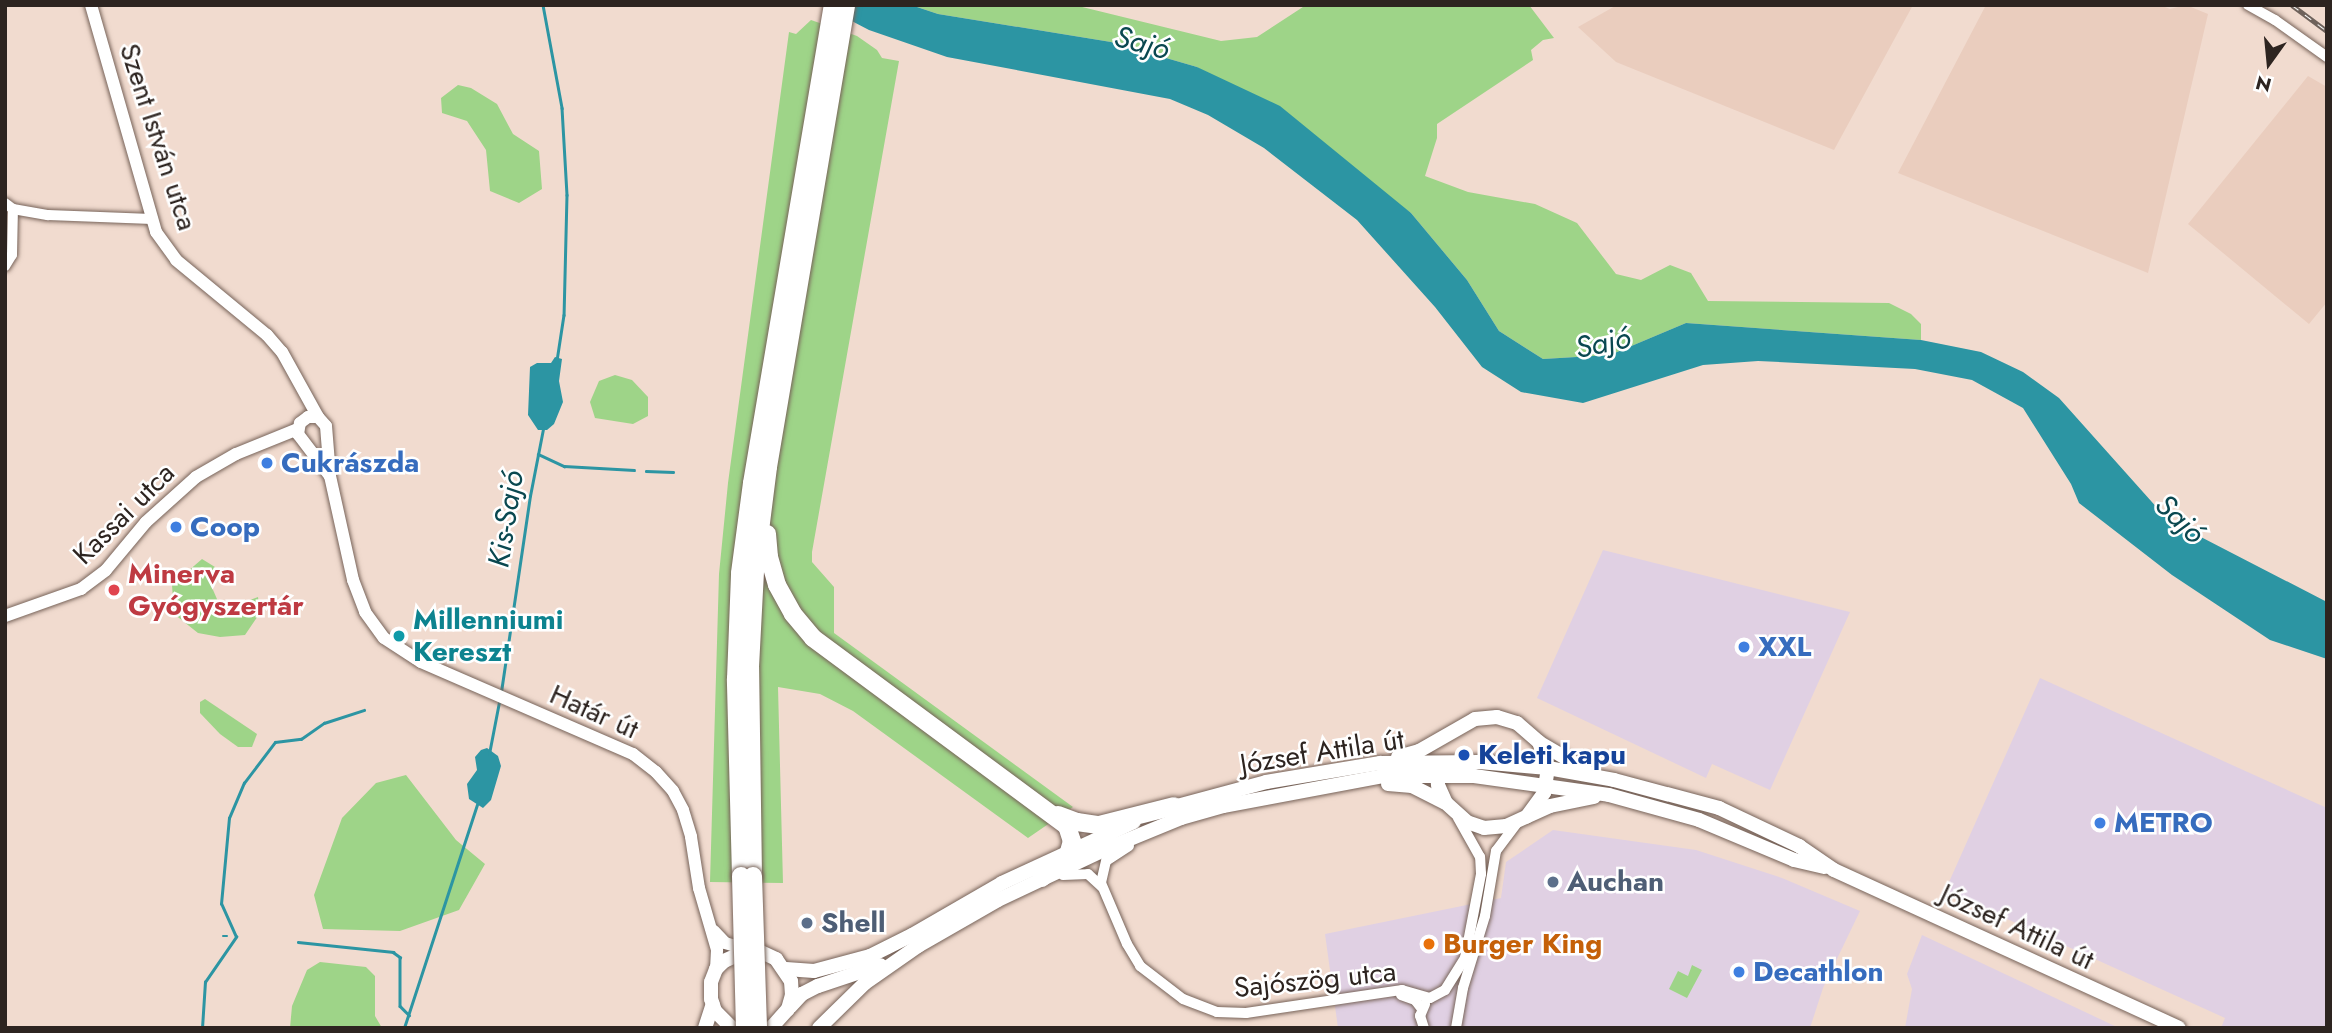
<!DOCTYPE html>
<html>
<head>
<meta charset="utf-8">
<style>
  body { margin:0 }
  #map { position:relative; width:2332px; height:1033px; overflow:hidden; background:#f1dbcf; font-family:Jost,sans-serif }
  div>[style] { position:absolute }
  .commercial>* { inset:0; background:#e0d0e3 }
  .built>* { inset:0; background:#eacdbe }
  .green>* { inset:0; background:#9ed488 }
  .water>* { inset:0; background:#2c95a3 }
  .stream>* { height:2.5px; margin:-1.25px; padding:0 1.25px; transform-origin:1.25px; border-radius:1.25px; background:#2c95a3 }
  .roads { filter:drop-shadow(0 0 2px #776359) drop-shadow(0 0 2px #776359) }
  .street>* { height:10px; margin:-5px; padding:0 5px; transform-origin:5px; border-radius:5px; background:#fff }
  .secondary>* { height:12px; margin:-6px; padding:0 6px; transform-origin:6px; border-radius:6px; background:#fff }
  .primary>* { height:14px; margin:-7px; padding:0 7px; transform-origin:7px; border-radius:7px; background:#fff }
  .highway>* { height:18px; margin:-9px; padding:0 9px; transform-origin:9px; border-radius:9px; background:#fff }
  .rail>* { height:5px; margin-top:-2.5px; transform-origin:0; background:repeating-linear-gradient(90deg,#fff 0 8px,#6f625b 0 16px); box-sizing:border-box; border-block:2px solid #6f625b }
  .bridges { filter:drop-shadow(0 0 2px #776359) drop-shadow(0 0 2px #776359) }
  .highway-bridge>* { height:18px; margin:-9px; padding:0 9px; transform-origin:9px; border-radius:9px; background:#fff }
  .dots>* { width:19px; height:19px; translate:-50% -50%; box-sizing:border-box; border:4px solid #fff; border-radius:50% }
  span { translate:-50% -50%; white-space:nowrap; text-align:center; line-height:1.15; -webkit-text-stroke:5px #fff; paint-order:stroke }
  .street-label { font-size:28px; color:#2d2420 }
  .shop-label { font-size:28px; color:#366cbe; font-weight:700 }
  .left { translate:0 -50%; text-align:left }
  .health-label { font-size:28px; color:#be3a42; font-weight:700 }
  .culture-label { font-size:28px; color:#0d838f; font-weight:700 }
  .transit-label { font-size:28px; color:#164399; font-weight:700 }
  .service-label { font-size:28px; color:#4e5e75; font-weight:700 }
  .food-label { font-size:28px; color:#c56008; font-weight:700 }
  .water-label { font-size:30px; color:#0a4850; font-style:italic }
  .frame { position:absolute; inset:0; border:7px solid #2d2420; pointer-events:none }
  .north { position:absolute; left:2234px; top:28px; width:70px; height:70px; -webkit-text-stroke:5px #fff; paint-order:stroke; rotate:195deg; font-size:19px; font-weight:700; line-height:28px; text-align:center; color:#2d2420 }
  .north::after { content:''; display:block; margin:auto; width:24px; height:32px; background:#2d2420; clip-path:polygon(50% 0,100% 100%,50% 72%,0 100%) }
</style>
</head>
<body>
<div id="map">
  <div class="commercial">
    <i style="clip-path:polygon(1603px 550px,1850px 612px,1770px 790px,1712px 764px,1706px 778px,1537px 698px)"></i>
    <i style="clip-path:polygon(2040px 678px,2327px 808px,2327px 1028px,2221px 1028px,2225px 1018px,1945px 891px)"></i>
    <i style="clip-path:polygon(1553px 830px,1696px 850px,1782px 878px,1860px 911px,1823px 988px,1810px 1028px,1338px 1028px,1325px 934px,1501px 898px,1506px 862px)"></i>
    <i style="clip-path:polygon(1922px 935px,2119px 1028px,1905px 1028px,1912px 989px,1907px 974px)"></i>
  </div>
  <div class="built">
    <i style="clip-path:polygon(1617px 5px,1913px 5px,1834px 150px,1616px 62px,1578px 27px)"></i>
    <i style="clip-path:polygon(1986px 5px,2160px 5px,2170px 9px,2186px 5px,2208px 14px,2148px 273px,1898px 173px)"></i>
    <i style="clip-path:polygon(2308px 76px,2327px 87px,2327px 302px,2309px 324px,2188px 224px)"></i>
  </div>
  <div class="green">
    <i style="clip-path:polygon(911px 5px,1074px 5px,1221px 41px,1257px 37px,1306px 5px,1529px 5px,1554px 38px,1543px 40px,1531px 50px,1533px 60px,1437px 124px,1437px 138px,1425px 176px,1468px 192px,1535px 204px,1577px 223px,1616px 274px,1641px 280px,1670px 265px,1691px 273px,1708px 301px,1889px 303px,1911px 314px,1921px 324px,1921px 340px,1686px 323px,1610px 355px,1543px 359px,1499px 331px,1467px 280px,1411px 213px,1197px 67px,1111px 42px,938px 14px)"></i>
    <i style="clip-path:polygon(811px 20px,857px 36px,877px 50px,882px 58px,899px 61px,812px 552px,812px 562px,834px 587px,834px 633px,1073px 807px,1028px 838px,853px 711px,820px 694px,778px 687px,783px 883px,710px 882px,719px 574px,728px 483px,789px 32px,796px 34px)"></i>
    <i style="clip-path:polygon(458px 85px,471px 88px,497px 104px,513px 134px,539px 151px,542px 189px,519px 203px,490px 191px,486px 150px,467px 121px,442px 113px,441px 98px)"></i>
    <i style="clip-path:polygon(615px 375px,632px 380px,648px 397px,648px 416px,633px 424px,595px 418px,590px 402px,599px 381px)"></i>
    <i style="clip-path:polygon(202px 559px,215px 567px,210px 583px,220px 606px,234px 606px,258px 597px,260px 613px,245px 635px,220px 637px,198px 633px,174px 614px,172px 585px)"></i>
    <i style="clip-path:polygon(205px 699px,257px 734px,252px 747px,238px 747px,220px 734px,200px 713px,200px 702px)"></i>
    <i style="clip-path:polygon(406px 775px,456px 840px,485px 864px,459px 910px,400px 931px,323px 929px,314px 895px,342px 818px,376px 783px)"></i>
    <i style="clip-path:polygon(320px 962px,366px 967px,375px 976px,375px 1016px,382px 1028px,290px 1028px,292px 1006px,307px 970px)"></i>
    <i style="clip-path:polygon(1692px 965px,1702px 970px,1687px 998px,1669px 989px,1678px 971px,1688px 976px)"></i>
  </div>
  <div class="water">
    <i style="clip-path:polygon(821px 5px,911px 5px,938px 14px,1111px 42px,1197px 67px,1280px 106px,1411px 213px,1467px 280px,1499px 331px,1543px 359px,1610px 355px,1686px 323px,1921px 340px,1981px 352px,2023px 372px,2059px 398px,2168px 520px,2327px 602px,2327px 659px,2270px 640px,2172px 575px,2079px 503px,2071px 484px,2023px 408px,1972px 380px,1915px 369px,1758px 361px,1703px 365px,1583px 403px,1521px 392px,1482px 367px,1435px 307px,1357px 220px,1264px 148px,1208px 115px,1170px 99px,947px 57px,869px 30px)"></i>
    <i style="clip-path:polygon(555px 357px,562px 359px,559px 381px,563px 402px,554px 424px,547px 430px,538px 430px,528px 415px,530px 367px,537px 363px,551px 363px)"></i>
    <i style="clip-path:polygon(487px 748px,498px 756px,501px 766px,491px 800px,483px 808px,469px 799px,467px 784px,477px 770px,475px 757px,481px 750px)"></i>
  </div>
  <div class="stream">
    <i style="left:543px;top:5px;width:105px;rotate:79.5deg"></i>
    <i style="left:562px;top:108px;width:87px;rotate:86.7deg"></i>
    <i style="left:567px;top:195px;width:120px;rotate:91.4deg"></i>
    <i style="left:564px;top:315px;width:47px;rotate:98.7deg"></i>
    <i style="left:538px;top:454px;width:29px;rotate:25deg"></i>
    <i style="left:564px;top:466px;width:70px;rotate:3.3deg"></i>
    <i style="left:646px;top:471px;width:27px;rotate:2deg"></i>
    <i style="left:501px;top:692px;width:198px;rotate:-81.6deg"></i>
    <i style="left:530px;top:496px;width:68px;rotate:-79deg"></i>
    <i style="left:489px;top:754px;width:53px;rotate:-79.1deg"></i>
    <i style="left:223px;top:936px;width:4px"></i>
    <i style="left:236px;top:937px;width:36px;rotate:-114deg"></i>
    <i style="left:221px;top:904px;width:86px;rotate:-84.7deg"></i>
    <i style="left:229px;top:818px;width:38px;rotate:-67deg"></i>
    <i style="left:244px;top:783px;width:51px;rotate:-52.9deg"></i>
    <i style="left:275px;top:742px;width:26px;rotate:-7deg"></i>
    <i style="left:301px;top:739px;width:28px;rotate:-35deg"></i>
    <i style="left:324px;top:723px;width:42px;rotate:-18deg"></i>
    <i style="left:298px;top:942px;width:96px;rotate:6deg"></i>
    <i style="left:393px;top:952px;width:9px;rotate:36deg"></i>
    <i style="left:400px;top:957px;width:49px;rotate:90deg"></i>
    <i style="left:400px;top:1006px;width:13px;rotate:45deg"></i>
    <i style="left:202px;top:1028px;width:46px;rotate:-86.3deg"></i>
    <i style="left:205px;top:982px;width:55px;rotate:-55.4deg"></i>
    <i style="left:404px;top:1028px;width:235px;rotate:-71.9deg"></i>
  </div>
  <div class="roads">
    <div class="street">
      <i style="left:2248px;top:5px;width:31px;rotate:29deg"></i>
      <i style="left:2275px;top:20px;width:64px;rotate:35.4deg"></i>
      <i style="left:5px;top:203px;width:10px;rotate:37deg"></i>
      <i style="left:13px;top:209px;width:36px;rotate:10deg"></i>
      <i style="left:48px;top:215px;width:104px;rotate:2.2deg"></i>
      <i style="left:5px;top:266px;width:13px;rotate:-58deg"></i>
      <i style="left:12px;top:255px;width:46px;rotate:-88.8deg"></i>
      <i style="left:1129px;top:846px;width:27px;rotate:147deg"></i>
      <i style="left:1106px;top:861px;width:23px;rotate:103deg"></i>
      <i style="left:1101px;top:883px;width:66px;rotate:66.9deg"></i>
      <i style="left:1127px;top:944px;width:26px;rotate:59deg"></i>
      <i style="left:1140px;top:966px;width:54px;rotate:37.5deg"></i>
      <i style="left:1183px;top:999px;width:36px;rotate:21deg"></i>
      <i style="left:1217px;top:1012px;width:29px;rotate:2deg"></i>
      <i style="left:1246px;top:1013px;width:158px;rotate:-8.4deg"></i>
      <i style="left:1402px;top:990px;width:29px;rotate:16deg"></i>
      <i style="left:1430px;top:998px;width:17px;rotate:-28deg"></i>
      <i style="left:1445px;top:990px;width:38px;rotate:-58deg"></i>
      <i style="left:1465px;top:958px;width:86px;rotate:-79.2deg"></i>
      <i style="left:1481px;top:874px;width:17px;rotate:-93deg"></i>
      <i style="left:1480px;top:857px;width:45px;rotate:-119.4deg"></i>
      <i style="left:1063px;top:875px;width:25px;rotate:-2deg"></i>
      <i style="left:1088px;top:874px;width:19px;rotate:43deg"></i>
      <i style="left:1401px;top:995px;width:15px;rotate:20deg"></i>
      <i style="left:1415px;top:1000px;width:11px;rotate:52deg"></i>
      <i style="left:1424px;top:1028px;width:13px;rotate:-108deg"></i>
      <i style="left:1420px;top:1016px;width:13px;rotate:-67deg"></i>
      <i style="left:1456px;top:1028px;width:41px;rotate:-80.1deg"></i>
      <i style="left:1463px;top:988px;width:75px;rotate:-73deg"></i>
      <i style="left:1485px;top:916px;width:66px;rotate:-80.4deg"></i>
      <i style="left:1496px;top:851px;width:34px;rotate:-53deg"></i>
    </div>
    <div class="secondary">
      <i style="left:91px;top:5px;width:236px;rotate:74deg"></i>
      <i style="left:156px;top:232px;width:34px;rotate:54deg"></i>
      <i style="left:176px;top:260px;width:118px;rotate:39.5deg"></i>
      <i style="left:267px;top:335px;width:23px;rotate:49deg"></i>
      <i style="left:282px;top:352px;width:74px;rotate:61deg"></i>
      <i style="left:330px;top:476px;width:53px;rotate:-127.3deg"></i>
      <i style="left:298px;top:434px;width:11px;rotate:-80deg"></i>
      <i style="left:300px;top:423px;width:10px;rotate:-37deg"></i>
      <i style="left:308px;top:417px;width:10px"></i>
      <i style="left:318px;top:417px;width:12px;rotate:48deg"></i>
      <i style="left:326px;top:426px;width:50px;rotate:85.4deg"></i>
      <i style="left:330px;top:476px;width:107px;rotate:77.5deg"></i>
      <i style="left:353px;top:580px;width:34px;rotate:69deg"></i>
      <i style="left:365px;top:612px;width:32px;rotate:54deg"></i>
      <i style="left:384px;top:638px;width:44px;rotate:33deg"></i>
      <i style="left:421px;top:662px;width:231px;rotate:23.5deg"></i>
      <i style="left:633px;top:754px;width:29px;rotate:38deg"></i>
      <i style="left:656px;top:772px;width:25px;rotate:48deg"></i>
      <i style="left:673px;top:791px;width:21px;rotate:62deg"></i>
      <i style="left:683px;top:810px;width:28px;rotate:73deg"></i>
      <i style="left:691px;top:837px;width:52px;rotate:81.1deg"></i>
      <i style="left:699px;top:888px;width:65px;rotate:73.8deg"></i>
      <i style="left:717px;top:950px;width:19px;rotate:93deg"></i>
      <i style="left:5px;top:616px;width:81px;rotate:-19.6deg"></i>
      <i style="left:81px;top:589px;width:31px;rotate:-37deg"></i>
      <i style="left:106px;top:570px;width:62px;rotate:-50.2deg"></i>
      <i style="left:146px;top:522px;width:67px;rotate:-42deg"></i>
      <i style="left:196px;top:477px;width:46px;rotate:-29.9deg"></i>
      <i style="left:236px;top:454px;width:67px;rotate:-22deg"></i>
      <i style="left:714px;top:931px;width:16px;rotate:47deg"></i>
      <i style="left:725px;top:943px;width:25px;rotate:16deg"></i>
    </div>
    <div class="primary">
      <i style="left:1540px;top:743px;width:53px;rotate:30.4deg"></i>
      <i style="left:1398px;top:757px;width:22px;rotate:-16deg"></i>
      <i style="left:1419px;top:751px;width:64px;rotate:-29.7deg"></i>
      <i style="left:1475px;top:719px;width:22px;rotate:-5deg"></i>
      <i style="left:1497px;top:717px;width:21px;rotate:17deg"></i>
      <i style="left:1517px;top:723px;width:29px;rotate:41deg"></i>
      <i style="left:1539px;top:742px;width:28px;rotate:71deg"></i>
      <i style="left:1548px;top:768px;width:25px;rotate:99deg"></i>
      <i style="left:1544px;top:793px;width:29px;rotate:126deg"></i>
      <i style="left:1437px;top:767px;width:18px;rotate:87deg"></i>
      <i style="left:1438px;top:785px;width:20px;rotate:66deg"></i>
      <i style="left:1446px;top:803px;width:28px;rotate:42deg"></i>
      <i style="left:1467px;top:822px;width:18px;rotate:19deg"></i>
      <i style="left:1484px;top:828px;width:22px;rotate:-5deg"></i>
      <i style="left:1506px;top:826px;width:48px;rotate:-24.4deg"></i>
      <i style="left:1550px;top:806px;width:45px;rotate:-11.6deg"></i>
      <i style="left:1388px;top:784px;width:24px;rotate:5deg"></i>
      <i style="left:1412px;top:786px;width:36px;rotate:27deg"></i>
      <i style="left:1166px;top:809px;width:104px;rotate:-15.1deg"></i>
      <i style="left:1266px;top:782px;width:116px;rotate:-9.5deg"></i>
      <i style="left:1380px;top:763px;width:99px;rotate:-0.6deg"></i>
      <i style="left:1479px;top:762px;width:69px;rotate:5deg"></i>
      <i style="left:1548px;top:768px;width:67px;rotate:10.3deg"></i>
      <i style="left:1614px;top:780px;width:109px;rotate:14.9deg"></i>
      <i style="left:1719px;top:808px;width:89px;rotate:25.4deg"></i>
      <i style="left:1799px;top:846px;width:42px;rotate:34.4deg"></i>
      <i style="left:1834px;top:870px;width:379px;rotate:24.6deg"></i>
      <i style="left:786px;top:969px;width:28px;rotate:4deg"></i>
      <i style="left:814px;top:971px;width:58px;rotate:-15deg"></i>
      <i style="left:870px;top:956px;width:47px;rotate:-26.6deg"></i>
      <i style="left:912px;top:935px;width:104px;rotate:-30deg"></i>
      <i style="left:1002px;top:883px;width:145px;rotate:-24.8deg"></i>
      <i style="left:790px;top:1007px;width:18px;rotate:-47deg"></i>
      <i style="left:802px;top:994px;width:18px;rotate:-27deg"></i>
      <i style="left:818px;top:986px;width:66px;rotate:-18.4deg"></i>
      <i style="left:705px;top:1028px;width:25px;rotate:-72deg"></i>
      <i style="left:732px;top:1028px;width:24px;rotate:-135deg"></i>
      <i style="left:715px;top:1011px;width:13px;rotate:-108deg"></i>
      <i style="left:711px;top:999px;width:17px;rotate:-90deg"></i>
      <i style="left:711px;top:982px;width:14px;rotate:-69deg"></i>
      <i style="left:716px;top:969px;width:11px;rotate:-45deg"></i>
      <i style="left:724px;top:961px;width:24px;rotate:-24deg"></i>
      <i style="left:746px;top:951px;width:13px"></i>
      <i style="left:759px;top:951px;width:19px;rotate:25deg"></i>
      <i style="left:776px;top:959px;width:27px;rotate:56deg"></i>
      <i style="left:791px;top:981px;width:14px;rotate:86deg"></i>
      <i style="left:792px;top:995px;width:15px;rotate:106deg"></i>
      <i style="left:788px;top:1009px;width:25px;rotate:132deg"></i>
      <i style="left:819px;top:1028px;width:64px;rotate:-44.4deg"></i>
      <i style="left:865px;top:983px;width:65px;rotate:-34.9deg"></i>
      <i style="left:918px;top:946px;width:92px;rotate:-29.9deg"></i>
      <i style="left:998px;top:900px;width:122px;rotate:-25.3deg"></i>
      <i style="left:1108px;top:848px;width:79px;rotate:-22.3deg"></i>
      <i style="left:1181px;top:818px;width:44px;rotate:-15.9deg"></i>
      <i style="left:1223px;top:806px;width:164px;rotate:-10.6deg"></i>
      <i style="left:1384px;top:776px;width:90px"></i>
      <i style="left:1474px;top:776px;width:136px;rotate:8deg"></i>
      <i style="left:1609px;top:795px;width:93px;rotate:15.5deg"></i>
      <i style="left:1699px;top:820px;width:103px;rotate:22.8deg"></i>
      <i style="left:1794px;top:860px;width:31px;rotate:13deg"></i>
    </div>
    <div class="highway">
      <i style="left:767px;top:534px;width:23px;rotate:85deg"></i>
      <i style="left:769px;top:557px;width:29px;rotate:74deg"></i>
      <i style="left:777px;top:585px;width:33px;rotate:61deg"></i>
      <i style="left:793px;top:614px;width:31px;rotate:50deg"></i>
      <i style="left:813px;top:638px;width:316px;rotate:36.5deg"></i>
      <i style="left:1067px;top:826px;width:16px;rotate:72deg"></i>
      <i style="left:1072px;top:841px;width:15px;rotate:106deg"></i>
      <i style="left:1068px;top:855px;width:35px;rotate:139deg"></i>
      <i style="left:1058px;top:815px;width:20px;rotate:20deg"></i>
      <i style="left:1077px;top:822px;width:22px;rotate:8deg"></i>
      <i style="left:1099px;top:825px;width:77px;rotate:-14.2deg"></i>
      <i style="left:741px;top:876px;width:197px;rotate:-91.5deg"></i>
      <i style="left:736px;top:679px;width:106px;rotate:-87.8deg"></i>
      <i style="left:740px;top:573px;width:91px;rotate:-82.4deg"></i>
      <i style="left:752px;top:483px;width:485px;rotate:-80.4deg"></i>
      <i style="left:753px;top:876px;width:209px;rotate:-90.8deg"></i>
      <i style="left:750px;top:667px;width:97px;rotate:-87deg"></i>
      <i style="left:755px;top:570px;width:104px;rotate:-82.8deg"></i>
      <i style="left:768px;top:467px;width:469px;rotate:-80.4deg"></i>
    </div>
  </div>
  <div class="rail">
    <i style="left:2292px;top:5px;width:44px;rotate:36.6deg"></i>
  </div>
  <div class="bridges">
    <div class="highway-bridge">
      <i style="left:741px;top:876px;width:152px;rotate:88.5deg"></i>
      <i style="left:753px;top:876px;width:152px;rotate:88.1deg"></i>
    </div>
  </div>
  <div class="dots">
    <i style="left:267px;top:463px;background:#3f7fe0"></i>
    <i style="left:176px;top:527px;background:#3f7fe0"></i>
    <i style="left:114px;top:590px;background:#e0444e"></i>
    <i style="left:399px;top:636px;background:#0f9aa8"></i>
    <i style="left:1744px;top:647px;background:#3f7fe0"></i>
    <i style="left:1464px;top:755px;background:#1a4fb4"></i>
    <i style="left:2100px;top:823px;background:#3f7fe0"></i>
    <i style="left:1553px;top:882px;background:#5c6f8a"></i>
    <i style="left:807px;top:923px;background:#5c6f8a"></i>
    <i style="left:1429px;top:944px;background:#e8710a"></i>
    <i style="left:1739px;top:972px;background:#3f7fe0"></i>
  </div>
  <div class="street-label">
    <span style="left:158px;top:137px;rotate:72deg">Szent István utca</span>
    <span style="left:124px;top:514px;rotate:-45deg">Kassai utca</span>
    <span style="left:594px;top:712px;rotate:24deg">Határ út</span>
    <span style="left:1322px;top:752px;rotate:-9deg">József Attila út</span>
    <span style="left:2017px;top:927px;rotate:25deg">József Attila út</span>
    <span style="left:1315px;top:980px;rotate:-6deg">Sajószög utca</span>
  </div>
  <div class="shop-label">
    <span class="left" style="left:281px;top:463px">Cukrászda</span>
    <span class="left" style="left:190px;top:527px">Coop</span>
    <span class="left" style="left:1758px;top:647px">XXL</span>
    <span class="left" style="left:2114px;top:823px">METRO</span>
    <span class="left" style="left:1753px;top:972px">Decathlon</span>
  </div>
  <div class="health-label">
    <span class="left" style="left:128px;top:590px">Minerva<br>Gyógyszertár</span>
  </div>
  <div class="culture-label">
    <span class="left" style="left:413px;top:636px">Millenniumi<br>Kereszt</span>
  </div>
  <div class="transit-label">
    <span class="left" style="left:1478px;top:755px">Keleti kapu</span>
  </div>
  <div class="service-label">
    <span class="left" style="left:1567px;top:882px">Auchan</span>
    <span class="left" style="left:821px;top:923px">Shell</span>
  </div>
  <div class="food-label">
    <span class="left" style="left:1443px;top:944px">Burger King</span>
  </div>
  <div class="water-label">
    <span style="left:1142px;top:43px;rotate:15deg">Sajó</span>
    <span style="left:1603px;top:343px;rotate:-12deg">Sajó</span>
    <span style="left:506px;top:519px;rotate:-81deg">Kis-Sajó</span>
    <span style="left:2180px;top:519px;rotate:44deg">Sajó</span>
  </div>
  <div class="frame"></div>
  <div class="north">N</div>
</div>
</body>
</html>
